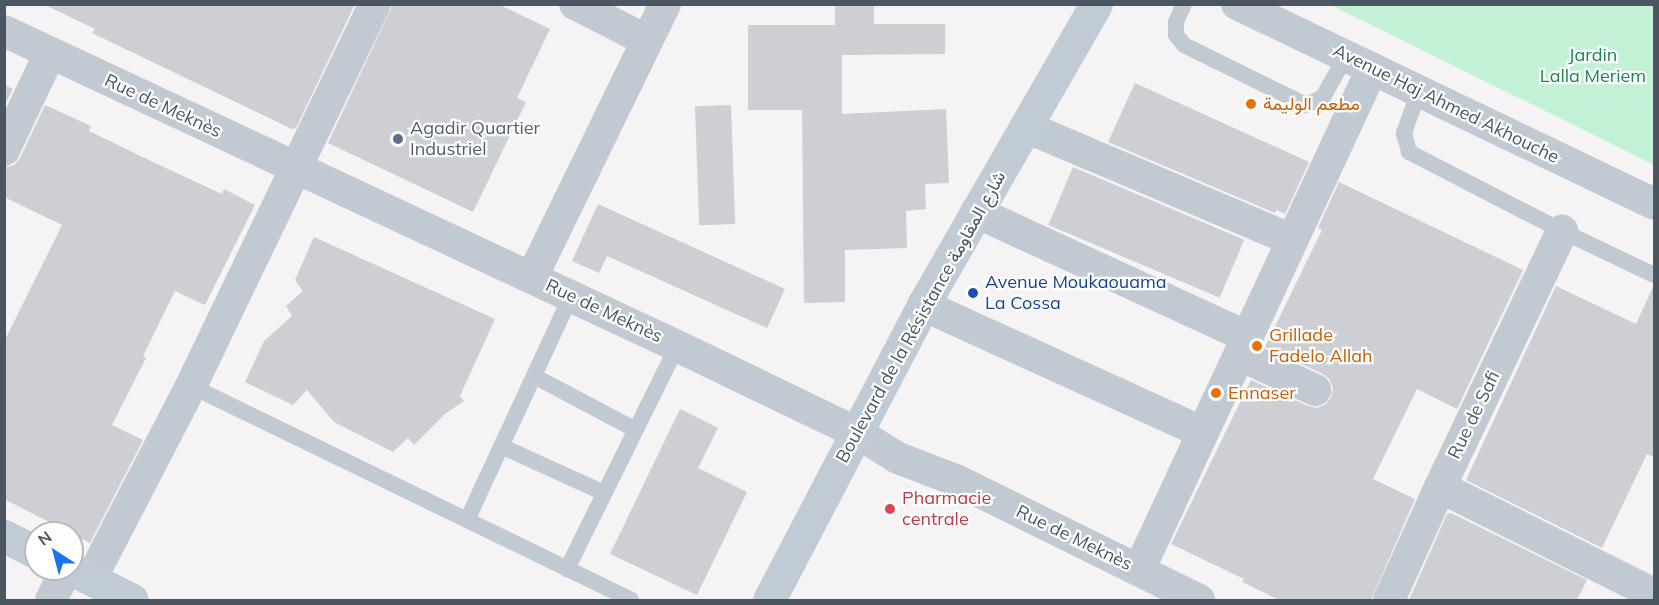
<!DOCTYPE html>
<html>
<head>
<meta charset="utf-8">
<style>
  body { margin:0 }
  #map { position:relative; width:1659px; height:605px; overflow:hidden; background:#f5f3f3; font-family:Mulish,Vazirmatn,sans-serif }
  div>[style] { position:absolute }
  .green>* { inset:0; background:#c3f1d5 }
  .building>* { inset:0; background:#cdcfd5; transform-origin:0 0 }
  .lane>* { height:16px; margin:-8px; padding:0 8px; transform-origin:8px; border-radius:8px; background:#c1cad2 }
  .street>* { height:32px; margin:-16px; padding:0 16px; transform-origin:16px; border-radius:16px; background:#c1cad2 }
  .secondary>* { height:33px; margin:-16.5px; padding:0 16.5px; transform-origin:16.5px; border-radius:16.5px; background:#c1cbd6 }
  .dots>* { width:16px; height:16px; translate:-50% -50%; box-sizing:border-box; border:3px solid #fff; border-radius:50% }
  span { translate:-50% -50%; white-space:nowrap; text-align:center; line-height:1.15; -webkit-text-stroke:4.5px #fff; paint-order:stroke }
  .park-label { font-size:18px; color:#17864f }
  .food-label { font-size:18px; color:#c56008 }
  .left { translate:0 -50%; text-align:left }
  .street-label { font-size:18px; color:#4a5661 }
  .service-label { font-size:18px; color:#4e5e75 }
  .transit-label { font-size:18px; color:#164399 }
  .health-label { font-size:18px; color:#be3a42 }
  .frame { position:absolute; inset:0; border:6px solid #4a5661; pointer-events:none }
  .north { position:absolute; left:24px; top:521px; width:60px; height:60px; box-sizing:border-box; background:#fff; border:2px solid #b7bbc0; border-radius:50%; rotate:324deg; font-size:16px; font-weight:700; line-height:24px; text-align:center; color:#4a5661 }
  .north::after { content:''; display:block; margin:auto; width:21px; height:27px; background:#1a73e8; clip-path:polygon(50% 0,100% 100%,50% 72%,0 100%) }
</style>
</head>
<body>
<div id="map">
  <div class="green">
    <i style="clip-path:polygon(1331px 5px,1654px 5px,1654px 165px,1618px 147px)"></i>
  </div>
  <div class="building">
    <i style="clip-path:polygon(43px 4px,355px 4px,296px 128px,292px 129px,92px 33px,95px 29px)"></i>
    <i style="clip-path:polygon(393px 4px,498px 4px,550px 29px,517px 98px,526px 102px,473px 212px,328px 143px)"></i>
    <i style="clip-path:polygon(835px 4px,874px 4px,874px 24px,945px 24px,945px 54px,842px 55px,842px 114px,946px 109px,949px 183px,925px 184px,926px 209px,906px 211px,907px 248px,845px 250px,845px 302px,804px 303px,802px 110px,748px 110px,748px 25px,835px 25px)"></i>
    <i style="clip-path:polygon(1135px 83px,1309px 162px,1285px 214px,1277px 210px,1275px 213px,1108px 142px)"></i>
    <i style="clip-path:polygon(4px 85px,13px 89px,4px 107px)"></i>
    <i style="clip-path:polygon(45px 105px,91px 126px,89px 131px,155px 163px,222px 194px,224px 189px,255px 205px,205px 305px,175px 291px,143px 356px,146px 358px,112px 425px,143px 440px,90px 543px,4px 499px,4px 342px,62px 225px,4px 197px,4px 168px,14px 165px,20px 158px)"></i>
    <i style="left:731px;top:105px;width:119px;height:36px;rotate:88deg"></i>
    <i style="left:1073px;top:167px;width:186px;height:63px;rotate:23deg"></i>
    <i style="clip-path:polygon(1339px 182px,1523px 270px,1457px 409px,1417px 389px,1373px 479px,1415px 499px,1371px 600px,1279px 600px,1242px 582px,1244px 579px,1171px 544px,1251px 380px,1308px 406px,1316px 408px,1325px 405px,1331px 397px,1333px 388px,1330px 380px,1323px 374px,1265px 347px,1322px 230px,1318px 228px)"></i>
    <i style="clip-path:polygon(598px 204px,785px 289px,767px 328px,607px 256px,599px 273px,572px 261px)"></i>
    <i style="clip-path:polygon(314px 237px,495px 319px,460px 396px,464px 401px,445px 414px,414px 445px,408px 438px,393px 452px,334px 422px,307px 390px,293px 405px,245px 382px,264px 341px,292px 316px,286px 306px,303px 291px,295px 280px)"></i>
    <i style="clip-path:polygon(1654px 285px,1654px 457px,1647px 454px,1602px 548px,1466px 480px,1556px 286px,1636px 324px)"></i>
    <i style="clip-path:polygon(680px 409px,718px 428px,698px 468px,747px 492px,697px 595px,610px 554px)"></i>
    <i style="clip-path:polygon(1451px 513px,1587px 580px,1577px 600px,1409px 600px,1447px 514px)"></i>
  </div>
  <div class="lane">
    <i style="left:1184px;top:4px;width:20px;rotate:114deg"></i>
    <i style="left:1176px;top:22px;width:13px;rotate:90deg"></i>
    <i style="left:1176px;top:35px;width:13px;rotate:51deg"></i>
    <i style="left:1184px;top:45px;width:136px;rotate:26.2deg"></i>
    <i style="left:1306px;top:105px;width:19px;rotate:-25deg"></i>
    <i style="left:1323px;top:97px;width:47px;rotate:-60.7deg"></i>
    <i style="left:1419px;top:91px;width:45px;rotate:109.7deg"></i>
    <i style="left:1404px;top:133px;width:20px;rotate:75deg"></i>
    <i style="left:1409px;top:152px;width:172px;rotate:27.3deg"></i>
    <i style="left:1562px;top:231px;width:102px;rotate:25.6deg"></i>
    <i style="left:534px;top:376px;width:115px;rotate:27.9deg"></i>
    <i style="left:191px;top:386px;width:489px;rotate:25.9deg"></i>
    <i style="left:501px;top:446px;width:113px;rotate:24.5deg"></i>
    <i style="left:467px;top:520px;width:247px;rotate:-65.1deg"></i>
    <i style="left:567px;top:569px;width:249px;rotate:-63.7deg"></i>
  </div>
  <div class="street">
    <i style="left:575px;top:4px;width:80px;rotate:26.9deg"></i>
    <i style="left:1237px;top:4px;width:462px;rotate:25.6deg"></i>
    <i style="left:4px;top:31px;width:743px;rotate:25.08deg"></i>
    <i style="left:677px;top:346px;width:199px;rotate:25.7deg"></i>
    <i style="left:856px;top:432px;width:49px;rotate:31.8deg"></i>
    <i style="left:898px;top:458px;width:64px;rotate:21deg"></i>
    <i style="left:958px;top:481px;width:269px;rotate:26.3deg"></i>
    <i style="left:1026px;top:127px;width:289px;rotate:23deg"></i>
    <i style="left:4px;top:150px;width:107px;rotate:-64.6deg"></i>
    <i style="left:976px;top:212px;width:299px;rotate:24.7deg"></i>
    <i style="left:532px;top:277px;width:304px;rotate:-64deg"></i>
    <i style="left:923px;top:305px;width:307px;rotate:24.5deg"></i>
    <i style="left:1240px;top:355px;width:83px;rotate:25deg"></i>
    <i style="left:1440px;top:487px;width:239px;rotate:26.6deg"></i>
    <i style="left:1139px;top:570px;width:553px;rotate:-65.06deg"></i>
    <i style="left:91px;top:579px;width:217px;rotate:-62.6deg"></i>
    <i style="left:191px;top:386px;width:424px;rotate:-64.3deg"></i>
    <i style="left:51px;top:600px;width:35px;rotate:-63deg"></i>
    <i style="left:1389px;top:600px;width:124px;rotate:-65.7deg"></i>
    <i style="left:1440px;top:487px;width:284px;rotate:-64.5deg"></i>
  </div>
  <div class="secondary">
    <i style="left:4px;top:536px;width:36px;rotate:27deg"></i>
    <i style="left:71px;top:569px;width:68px;rotate:26.9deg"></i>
    <i style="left:769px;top:600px;width:333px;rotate:-62.4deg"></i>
    <i style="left:923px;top:305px;width:347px;rotate:-60.1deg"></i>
  </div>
  <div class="dots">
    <i style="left:1251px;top:104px;background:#e8710a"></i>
    <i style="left:398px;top:139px;background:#5c6f8a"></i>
    <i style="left:973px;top:293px;background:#1a4fb4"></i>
    <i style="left:1257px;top:346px;background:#e8710a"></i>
    <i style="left:1216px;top:393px;background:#e8710a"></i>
    <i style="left:890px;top:509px;background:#e0444e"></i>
  </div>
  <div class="park-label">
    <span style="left:1593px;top:66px">Jardin<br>Lalla Meriem</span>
  </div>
  <div class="food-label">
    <span class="left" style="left:1263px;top:104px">مطعم الوليمة</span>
    <span class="left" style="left:1269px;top:346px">Grillade<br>Fadelo Allah</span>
    <span class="left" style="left:1228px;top:393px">Ennaser</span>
  </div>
  <div class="street-label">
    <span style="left:1446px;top:104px;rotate:26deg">Avenue Haj Ahmed Akhouche</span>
    <span style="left:163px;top:106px;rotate:25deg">Rue de Meknès</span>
    <span style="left:604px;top:311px;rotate:25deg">Rue de Meknès</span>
    <span style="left:921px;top:317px;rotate:-61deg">Boulevard de la Résistance شارع المقاومة</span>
    <span style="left:1474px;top:415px;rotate:-64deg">Rue de Safi</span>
    <span style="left:1074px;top:538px;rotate:26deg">Rue de Meknès</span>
  </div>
  <div class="service-label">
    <span class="left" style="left:410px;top:139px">Agadir Quartier<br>Industriel</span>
  </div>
  <div class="transit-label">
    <span class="left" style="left:985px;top:293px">Avenue Moukaouama<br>La Cossa</span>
  </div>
  <div class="health-label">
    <span class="left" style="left:902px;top:509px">Pharmacie<br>centrale</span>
  </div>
  <div class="frame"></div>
  <div class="north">N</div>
</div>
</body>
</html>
